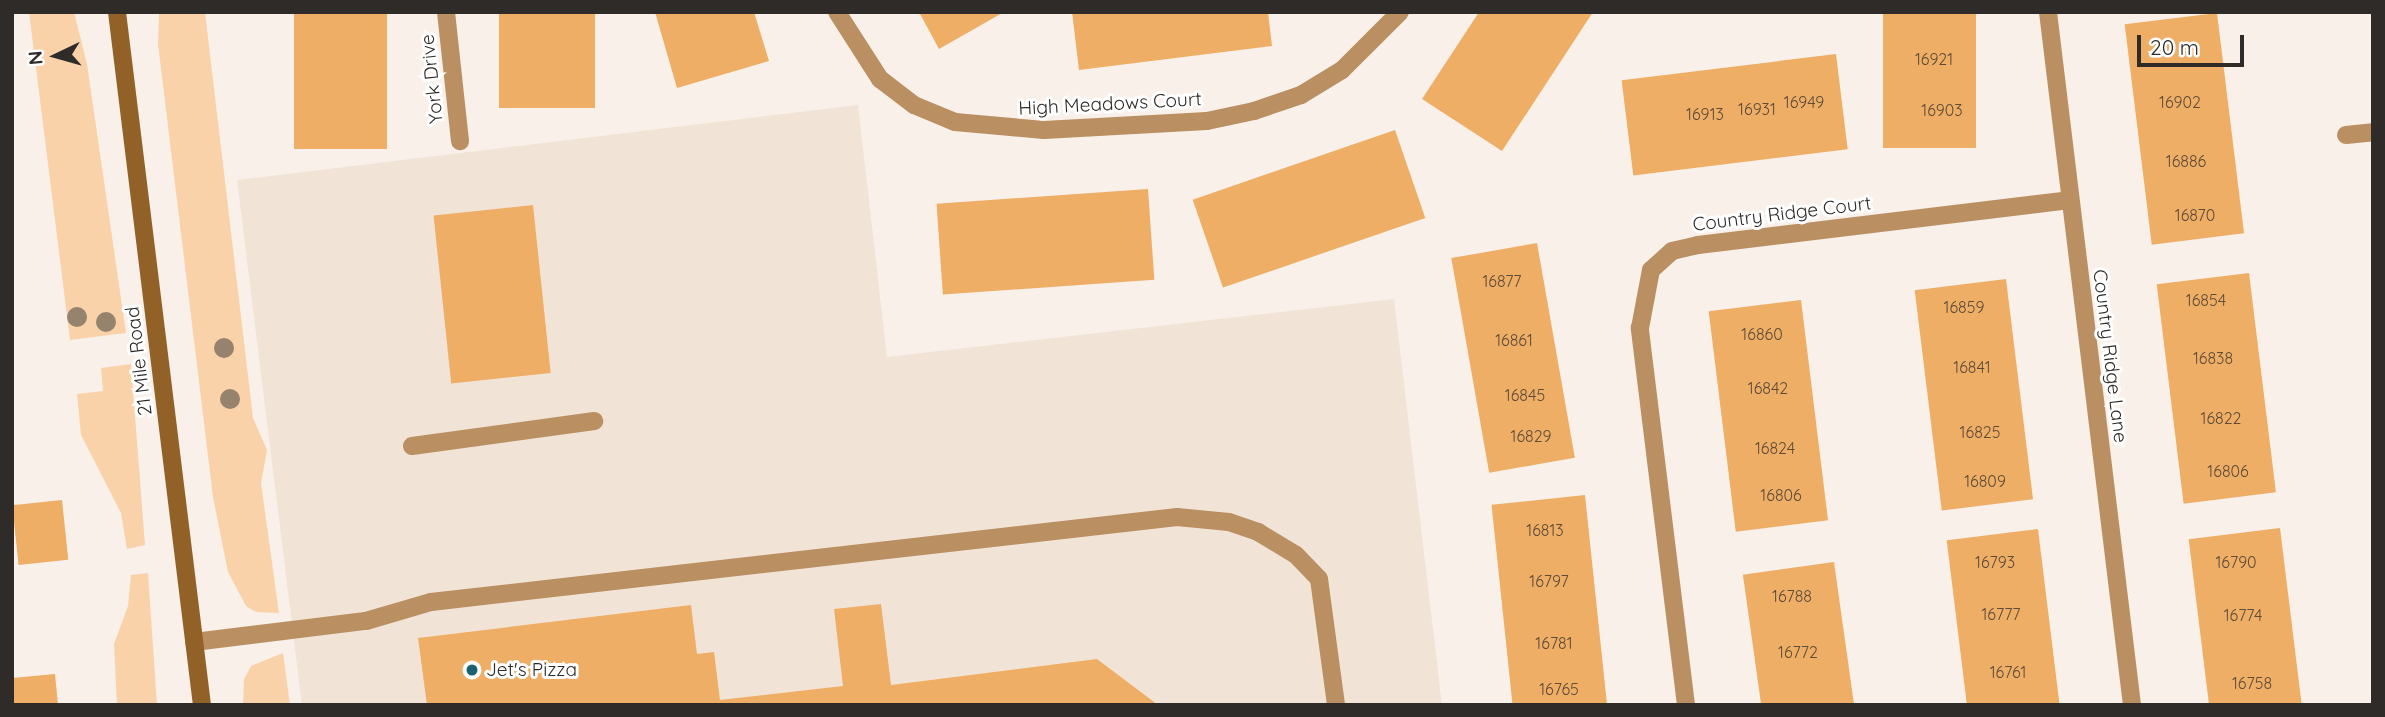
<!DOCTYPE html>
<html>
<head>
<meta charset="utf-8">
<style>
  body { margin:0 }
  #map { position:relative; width:2385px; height:717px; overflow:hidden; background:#f8f0e9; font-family:Quicksand,sans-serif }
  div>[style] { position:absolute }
  .built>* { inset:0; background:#f1e4d7 }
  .green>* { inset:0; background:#fad2aa }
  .building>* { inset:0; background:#efae66; transform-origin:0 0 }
  .lane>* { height:18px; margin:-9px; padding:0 9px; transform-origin:9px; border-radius:9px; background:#ba8f62 }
  .street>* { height:18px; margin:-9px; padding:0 9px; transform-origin:9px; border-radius:9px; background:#ba8f62 }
  .secondary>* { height:18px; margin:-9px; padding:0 9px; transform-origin:9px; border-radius:9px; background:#926128 }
  .trees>* { width:20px; height:20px; margin:-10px; border-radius:50%; background:#95836e }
  .dots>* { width:19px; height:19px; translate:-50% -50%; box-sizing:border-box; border:4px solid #fff; border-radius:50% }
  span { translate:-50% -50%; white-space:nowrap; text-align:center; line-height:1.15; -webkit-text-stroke:6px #fff; paint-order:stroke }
  .number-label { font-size:16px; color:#5e4c38 }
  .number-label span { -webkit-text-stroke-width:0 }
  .street-label { font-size:19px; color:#2e2b29 }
  .poi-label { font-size:19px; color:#2e2b29 }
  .left { translate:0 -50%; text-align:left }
  .frame { position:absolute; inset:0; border:14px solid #2e2b29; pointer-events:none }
  .north { position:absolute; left:21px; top:21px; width:70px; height:70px; -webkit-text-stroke:5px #fff; paint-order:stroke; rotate:265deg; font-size:19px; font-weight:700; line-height:28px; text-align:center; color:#2e2b29 }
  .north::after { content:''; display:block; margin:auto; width:24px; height:32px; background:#2e2b29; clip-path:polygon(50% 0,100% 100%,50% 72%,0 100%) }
  .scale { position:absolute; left:2137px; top:35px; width:107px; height:32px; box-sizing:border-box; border:4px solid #2e2b29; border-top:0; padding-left:9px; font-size:21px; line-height:24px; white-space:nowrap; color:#2e2b29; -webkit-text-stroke:5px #fff; paint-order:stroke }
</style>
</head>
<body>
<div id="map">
  <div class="built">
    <i style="clip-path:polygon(858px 105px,887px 357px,1394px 299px,1442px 705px,302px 705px,237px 180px)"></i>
  </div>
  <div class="green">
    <i style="clip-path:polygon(29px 12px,74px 12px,87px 64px,126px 333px,70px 340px)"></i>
    <i style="clip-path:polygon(159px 12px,205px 12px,253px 418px,267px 450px,261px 483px,279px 613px,256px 612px,246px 606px,228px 572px,213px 497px,158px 44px)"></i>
    <i style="clip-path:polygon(131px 364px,145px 545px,127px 549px,121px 513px,81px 435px,77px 394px,103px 391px,101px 368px)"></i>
    <i style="clip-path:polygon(148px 573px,157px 705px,117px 705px,114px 644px,128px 606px,131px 575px)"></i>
    <i style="clip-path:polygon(283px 653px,290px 705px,243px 705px,244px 679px,251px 666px)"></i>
  </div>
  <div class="building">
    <i style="left:294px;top:12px;width:93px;height:137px"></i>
    <i style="left:499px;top:12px;width:96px;height:96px"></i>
    <i style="clip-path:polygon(655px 12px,754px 12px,769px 61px,677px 88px)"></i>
    <i style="clip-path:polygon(919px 12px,1004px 12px,939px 49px)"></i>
    <i style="clip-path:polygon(1072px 12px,1268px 12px,1272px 46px,1079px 70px)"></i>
    <i style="clip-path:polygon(1479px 12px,1593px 12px,1502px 151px,1422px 99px)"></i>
    <i style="left:1883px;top:12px;width:93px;height:136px"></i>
    <i style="left:2217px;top:13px;width:222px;height:93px;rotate:83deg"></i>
    <i style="left:1836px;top:54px;width:96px;height:216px;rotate:83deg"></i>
    <i style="left:1395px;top:130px;width:93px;height:214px;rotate:71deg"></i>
    <i style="left:1148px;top:189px;width:91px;height:212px;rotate:86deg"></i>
    <i style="left:533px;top:205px;width:169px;height:100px;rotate:84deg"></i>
    <i style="left:1537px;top:243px;width:218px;height:87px;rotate:80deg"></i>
    <i style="left:2249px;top:273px;width:221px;height:93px;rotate:83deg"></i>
    <i style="left:2006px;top:279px;width:222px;height:92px;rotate:83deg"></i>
    <i style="left:1801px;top:300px;width:222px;height:93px;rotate:83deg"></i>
    <i style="left:1585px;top:495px;width:211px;height:94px;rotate:84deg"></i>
    <i style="left:62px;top:500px;width:60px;height:50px;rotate:84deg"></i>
    <i style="left:2280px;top:528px;width:178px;height:92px;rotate:83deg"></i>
    <i style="left:2038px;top:529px;width:177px;height:92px;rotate:83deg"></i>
    <i style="left:1834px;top:562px;width:144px;height:92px;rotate:82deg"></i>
    <i style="clip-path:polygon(881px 604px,891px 685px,1097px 659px,1158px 705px,427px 705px,418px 638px,691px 605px,697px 654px,714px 652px,720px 700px,843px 686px,834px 609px)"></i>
    <i style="clip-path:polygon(55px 674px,58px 705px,12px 705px,12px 678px)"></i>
  </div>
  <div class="lane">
    <i style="left:412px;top:446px;width:184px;rotate:-7.8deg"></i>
    <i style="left:194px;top:642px;width:173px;rotate:-7deg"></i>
    <i style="left:366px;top:621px;width:68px;rotate:-16.3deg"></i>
    <i style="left:431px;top:602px;width:751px;rotate:-6.5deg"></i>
    <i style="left:1177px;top:517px;width:52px;rotate:5.5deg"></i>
    <i style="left:1229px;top:522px;width:31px;rotate:19deg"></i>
    <i style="left:1258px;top:532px;width:44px;rotate:31.2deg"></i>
    <i style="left:1296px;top:555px;width:33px;rotate:46deg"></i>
    <i style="left:1319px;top:579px;width:127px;rotate:82.3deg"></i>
  </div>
  <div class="street">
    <i style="left:446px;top:12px;width:130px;rotate:83.8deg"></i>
    <i style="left:837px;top:12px;width:80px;rotate:57.3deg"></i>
    <i style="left:880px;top:79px;width:43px;rotate:37.4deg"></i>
    <i style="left:914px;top:105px;width:44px;rotate:22.5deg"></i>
    <i style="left:955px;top:122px;width:89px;rotate:5.1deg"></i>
    <i style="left:1044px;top:130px;width:163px;rotate:-3.2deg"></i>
    <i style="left:1207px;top:121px;width:48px;rotate:-12deg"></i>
    <i style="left:1254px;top:111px;width:50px;rotate:-18.8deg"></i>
    <i style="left:1301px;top:95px;width:48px;rotate:-31.4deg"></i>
    <i style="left:1342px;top:70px;width:82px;rotate:-45deg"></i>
    <i style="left:2048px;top:12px;width:698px;rotate:83.09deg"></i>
    <i style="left:2346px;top:135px;width:27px;rotate:-6deg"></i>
    <i style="left:1686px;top:705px;width:380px;rotate:-97deg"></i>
    <i style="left:1640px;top:328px;width:59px;rotate:-79.3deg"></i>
    <i style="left:1651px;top:270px;width:28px;rotate:-42deg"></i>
    <i style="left:1672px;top:251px;width:27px;rotate:-13deg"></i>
    <i style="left:1698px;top:245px;width:374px;rotate:-6.9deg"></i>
  </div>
  <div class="secondary">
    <i style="left:117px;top:12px;width:698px;rotate:83.01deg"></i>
  </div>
  <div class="trees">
    <i style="left:77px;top:317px"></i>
    <i style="left:106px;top:322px"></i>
    <i style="left:224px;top:348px"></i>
    <i style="left:230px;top:399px"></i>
  </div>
  <div class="dots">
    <i style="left:472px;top:670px;background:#1b6172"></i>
  </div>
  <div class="number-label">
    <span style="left:1934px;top:59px">16921</span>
    <span style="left:1804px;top:102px">16949</span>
    <span style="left:2180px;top:102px">16902</span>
    <span style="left:1757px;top:109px">16931</span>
    <span style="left:1942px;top:110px">16903</span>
    <span style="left:1705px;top:114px">16913</span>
    <span style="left:2186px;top:161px">16886</span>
    <span style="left:2195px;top:215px">16870</span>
    <span style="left:1502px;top:281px">16877</span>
    <span style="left:2206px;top:300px">16854</span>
    <span style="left:1964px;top:307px">16859</span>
    <span style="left:1762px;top:334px">16860</span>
    <span style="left:1514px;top:340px">16861</span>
    <span style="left:2213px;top:358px">16838</span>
    <span style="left:1972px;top:367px">16841</span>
    <span style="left:1768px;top:388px">16842</span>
    <span style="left:1525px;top:395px">16845</span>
    <span style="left:2221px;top:418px">16822</span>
    <span style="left:1980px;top:432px">16825</span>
    <span style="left:1531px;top:436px">16829</span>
    <span style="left:1775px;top:448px">16824</span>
    <span style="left:2228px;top:471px">16806</span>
    <span style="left:1985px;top:481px">16809</span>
    <span style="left:1781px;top:495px">16806</span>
    <span style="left:1545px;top:530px">16813</span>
    <span style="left:1995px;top:562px">16793</span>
    <span style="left:2236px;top:562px">16790</span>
    <span style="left:1549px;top:581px">16797</span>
    <span style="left:1792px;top:596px">16788</span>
    <span style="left:2001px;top:614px">16777</span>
    <span style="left:2243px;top:615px">16774</span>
    <span style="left:1554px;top:643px">16781</span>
    <span style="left:1798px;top:652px">16772</span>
    <span style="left:2008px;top:672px">16761</span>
    <span style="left:2252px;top:683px">16758</span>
    <span style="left:1559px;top:689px">16765</span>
  </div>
  <div class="street-label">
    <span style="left:432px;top:79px;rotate:-96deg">York Drive</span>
    <span style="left:1110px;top:104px;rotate:-3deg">High Meadows Court</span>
    <span style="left:1782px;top:214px;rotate:-7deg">Country Ridge Court</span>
    <span style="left:2110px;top:356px;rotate:83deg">Country Ridge Lane</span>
    <span style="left:139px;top:361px;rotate:-97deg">21 Mile Road</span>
  </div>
  <div class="poi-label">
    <span class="left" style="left:486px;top:670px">Jet's Pizza</span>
  </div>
  <div class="frame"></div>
  <div class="north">N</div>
  <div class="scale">20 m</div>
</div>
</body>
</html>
